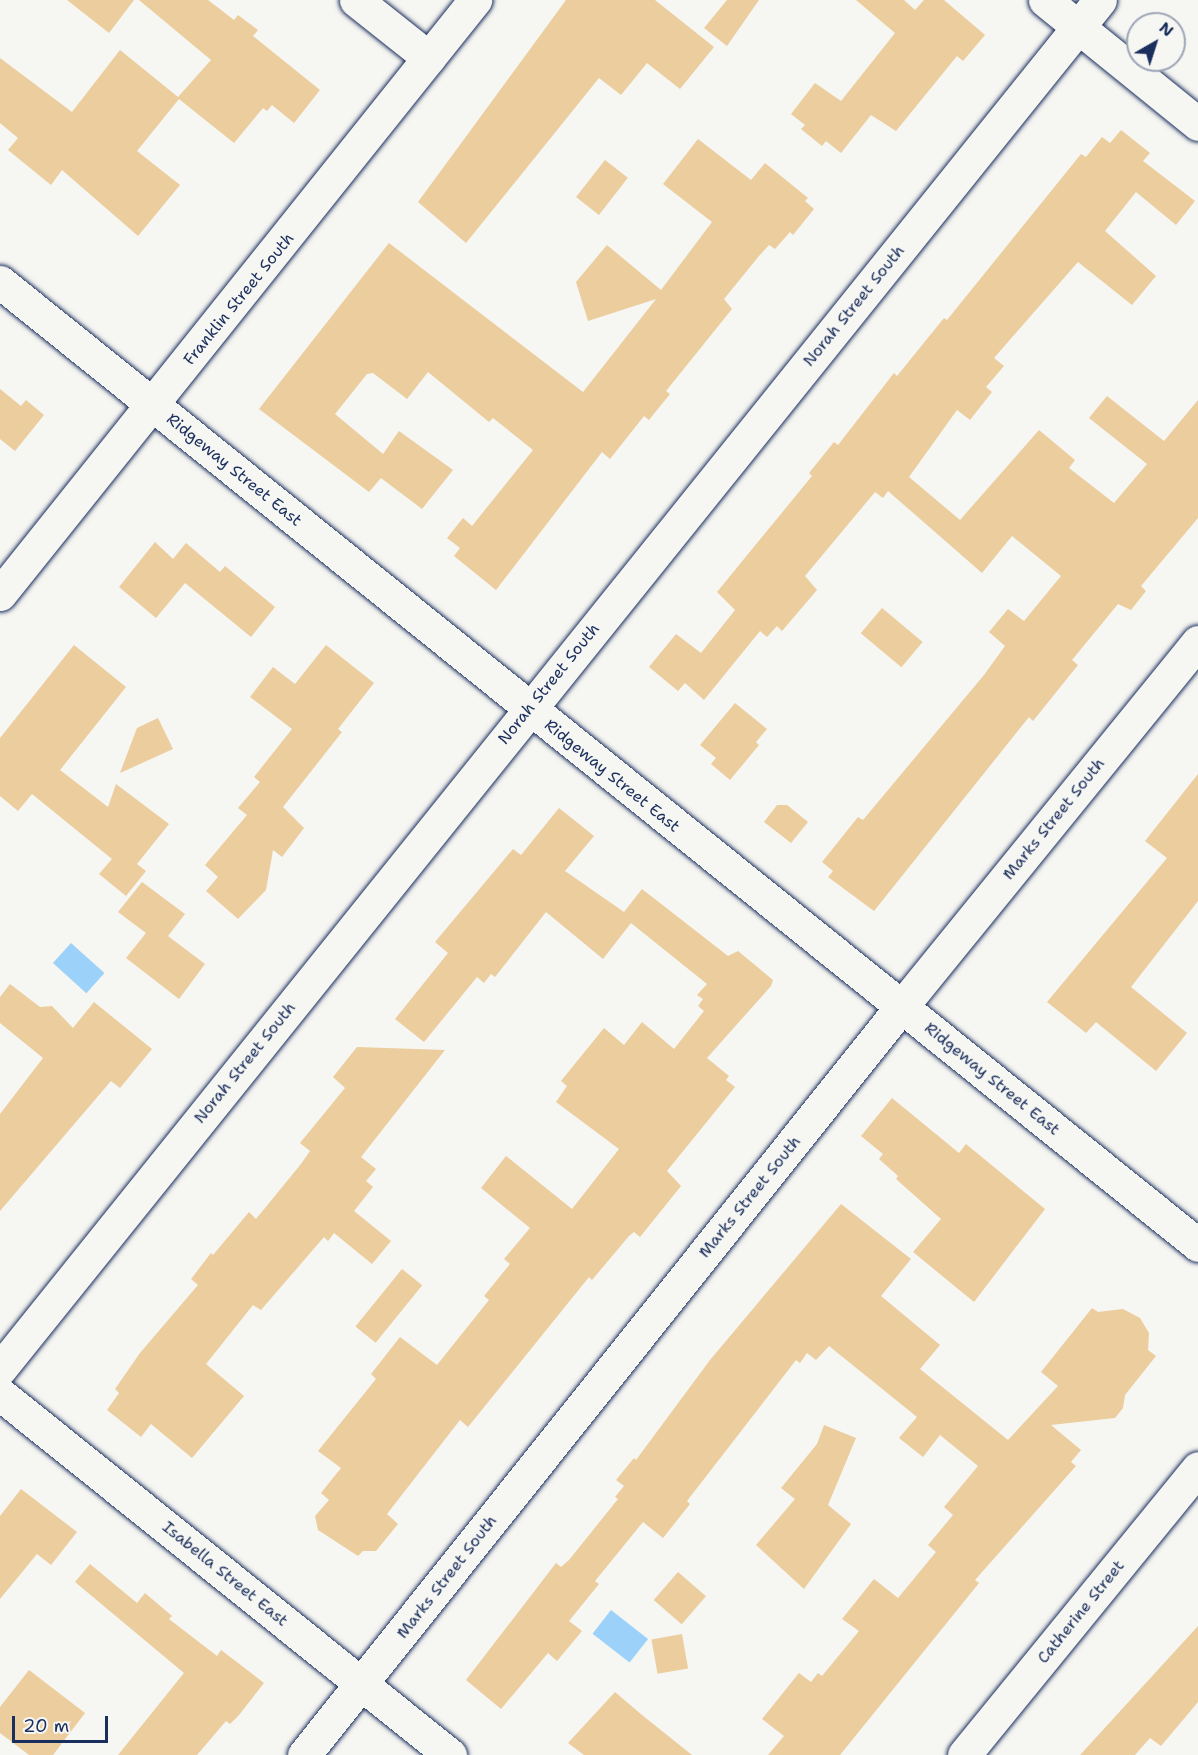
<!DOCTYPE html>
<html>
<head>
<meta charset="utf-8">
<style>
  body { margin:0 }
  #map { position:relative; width:1198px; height:1755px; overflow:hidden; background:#f6f6f2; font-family:"Shantell Sans",sans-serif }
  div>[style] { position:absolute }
  .water>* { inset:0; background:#9cd1fa; transform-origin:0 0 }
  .building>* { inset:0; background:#eccd9e; transform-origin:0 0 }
  .roads { filter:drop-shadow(0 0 2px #1b2f5e) drop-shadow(0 0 2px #1b2f5e) }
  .minor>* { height:33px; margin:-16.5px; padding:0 16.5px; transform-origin:16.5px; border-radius:16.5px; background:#f6f6f2 }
  .major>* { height:33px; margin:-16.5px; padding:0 16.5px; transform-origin:16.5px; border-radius:16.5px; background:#f6f6f2 }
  span { translate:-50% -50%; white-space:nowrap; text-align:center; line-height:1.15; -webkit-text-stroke:5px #f6f6f2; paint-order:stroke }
  .street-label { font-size:16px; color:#1b2f5e }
  .north { position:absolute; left:1126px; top:12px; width:60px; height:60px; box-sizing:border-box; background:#f6f6f2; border:2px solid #9ea6b7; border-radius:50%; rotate:39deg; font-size:16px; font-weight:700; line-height:24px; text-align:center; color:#1b2f5e }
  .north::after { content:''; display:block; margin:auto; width:21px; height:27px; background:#1b2f5e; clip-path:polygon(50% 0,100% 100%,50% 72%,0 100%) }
  .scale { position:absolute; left:12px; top:1716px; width:96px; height:27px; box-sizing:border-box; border:3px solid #1b2f5e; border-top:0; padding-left:8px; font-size:18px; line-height:21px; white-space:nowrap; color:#1b2f5e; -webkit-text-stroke:4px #f6f6f2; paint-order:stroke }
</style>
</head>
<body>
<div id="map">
  <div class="water">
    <i style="left:71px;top:943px;width:45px;height:27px;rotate:42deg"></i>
    <i style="left:611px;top:1610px;width:47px;height:30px;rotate:38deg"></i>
  </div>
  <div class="building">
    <i style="clip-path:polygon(67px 0,134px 0,109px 33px)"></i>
    <i style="clip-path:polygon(139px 0,208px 0,234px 20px,238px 15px,258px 30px,253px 36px,320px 90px,294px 123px,272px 105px,267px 111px,263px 108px,234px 143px,179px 99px,137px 151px,180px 185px,138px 236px,62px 170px,51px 185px,8px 150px,18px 138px,0 123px,0 58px,72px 112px,120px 50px,178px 97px,211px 60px)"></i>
    <i style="clip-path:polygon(566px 0,655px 0,714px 47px,680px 89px,647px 63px,621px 95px,599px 78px,466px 243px,418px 202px)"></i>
    <i style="clip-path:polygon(727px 0,759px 0,727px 46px,704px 28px)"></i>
    <i style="clip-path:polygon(856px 0,904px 0,915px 10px,924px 0,944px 0,985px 35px,963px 61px,957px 56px,896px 131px,871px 115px,841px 153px,826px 141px,822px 146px,801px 129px,805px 125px,791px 114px,815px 83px,841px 101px,895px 33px)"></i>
    <i style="clip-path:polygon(1121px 130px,1150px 153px,1143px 161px,1195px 201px,1176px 225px,1136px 192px,1105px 231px,1156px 276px,1132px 305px,1078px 262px,994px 358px,1004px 366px,986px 387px,992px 392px,970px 420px,957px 410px,909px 477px,960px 520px,1039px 430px,1075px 460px,1069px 468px,1114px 503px,1147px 464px,1089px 418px,1107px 396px,1164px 441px,1198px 400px,1198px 518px,1141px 586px,1146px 591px,1131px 610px,1118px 604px,1072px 660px,1078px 665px,1033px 721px,1029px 717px,874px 911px,828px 877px,833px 871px,822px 862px,858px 817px,863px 820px,984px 675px,1005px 646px,989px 632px,1008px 609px,1024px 621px,1061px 576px,1012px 536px,982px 573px,888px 491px,883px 498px,875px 492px,805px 576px,817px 590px,782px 631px,777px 626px,767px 637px,760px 631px,704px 700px,685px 683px,678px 691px,649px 667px,676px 634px,701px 653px,735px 610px,717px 592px,812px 476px,809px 473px,834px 442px,838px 445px,894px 373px,897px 376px,944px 318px,947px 320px,1081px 154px,1086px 157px,1102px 137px,1110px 143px)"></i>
    <i style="clip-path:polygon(698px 139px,751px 180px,765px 163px,808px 198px,805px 201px,814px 209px,793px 235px,790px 232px,775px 249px,769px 245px,759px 256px,724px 299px,732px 309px,666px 391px,670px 394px,649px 420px,644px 416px,610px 459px,602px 452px,496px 590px,454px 556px,460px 548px,447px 538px,463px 518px,472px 526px,533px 450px,493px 418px,489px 422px,428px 372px,407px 399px,373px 373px,367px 374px,335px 414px,383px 454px,399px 431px,453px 470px,422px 509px,381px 478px,369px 492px,259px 409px,389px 243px,583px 392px,656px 299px,588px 321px,576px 282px,607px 245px,661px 290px,712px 222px,663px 184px)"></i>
    <i style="left:605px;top:160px;width:29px;height:47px;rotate:38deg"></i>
    <i style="clip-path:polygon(0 389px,21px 406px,26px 400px,44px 415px,15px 451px,0 439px)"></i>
    <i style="clip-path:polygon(155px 542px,173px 559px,186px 543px,220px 572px,225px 566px,275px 607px,251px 637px,185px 583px,156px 618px,119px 587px)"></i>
    <i style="left:882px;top:608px;width:53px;height:33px;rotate:40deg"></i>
    <i style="clip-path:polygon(74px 645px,126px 687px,60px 770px,108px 807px,116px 784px,169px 824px,137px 864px,146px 871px,126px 896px,99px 874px,112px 859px,32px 794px,18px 811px,0 796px,0 738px)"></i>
    <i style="clip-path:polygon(326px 645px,374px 683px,338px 729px,342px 732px,283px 807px,304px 828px,282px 857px,273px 850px,266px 890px,238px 919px,206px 891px,218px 877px,205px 865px,247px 815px,238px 808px,260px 782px,254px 777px,292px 729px,250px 697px,273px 667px,295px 684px)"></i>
    <i style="clip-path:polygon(735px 703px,767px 729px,756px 742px,759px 745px,730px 780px,711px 764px,716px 758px,700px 745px)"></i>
    <i style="clip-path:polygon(158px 718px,173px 749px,120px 773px,137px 728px)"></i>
    <i style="clip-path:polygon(1198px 774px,1198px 901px,1131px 987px,1187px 1033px,1156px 1071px,1096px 1022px,1086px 1033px,1047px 1002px,1167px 858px,1145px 841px)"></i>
    <i style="clip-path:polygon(777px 805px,787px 805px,808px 822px,791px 843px,764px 822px)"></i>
    <i style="clip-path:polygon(559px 808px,594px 836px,565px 871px,624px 912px,642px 889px,728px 956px,738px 951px,773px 980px,771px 986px,707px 1058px,729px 1076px,726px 1080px,735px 1087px,667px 1171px,681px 1186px,640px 1237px,634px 1232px,629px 1236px,592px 1280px,589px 1277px,468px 1427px,460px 1420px,387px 1514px,398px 1524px,376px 1551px,363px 1551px,358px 1556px,318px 1530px,315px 1516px,329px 1500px,321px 1493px,341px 1468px,318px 1451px,376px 1379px,371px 1374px,400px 1337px,437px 1365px,489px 1300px,484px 1296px,510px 1264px,504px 1259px,530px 1228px,481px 1188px,506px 1156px,572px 1209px,619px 1149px,556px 1102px,567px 1086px,561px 1081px,604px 1028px,624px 1045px,642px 1022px,674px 1049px,704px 1011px,698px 1006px,703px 999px,697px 995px,707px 984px,631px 923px,603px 959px,546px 912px,495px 977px,491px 974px,484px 983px,477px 977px,424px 1042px,395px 1019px,448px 953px,435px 942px,513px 849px,521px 855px)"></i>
    <i style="clip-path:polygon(142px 882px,185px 914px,168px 936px,205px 964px,179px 999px,126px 958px,146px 933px,118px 912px)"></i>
    <i style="clip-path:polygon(10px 984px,40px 1007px,52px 1006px,73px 1028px,94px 1002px,152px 1049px,120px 1088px,111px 1081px,0 1211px,0 1114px,43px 1058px,0 1023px,0 997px)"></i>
    <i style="clip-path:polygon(357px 1047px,445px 1050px,361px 1157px,376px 1169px,366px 1181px,373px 1187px,354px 1211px,391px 1241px,372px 1264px,334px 1233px,328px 1241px,324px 1237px,261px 1310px,253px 1305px,206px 1364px,244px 1396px,192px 1458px,151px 1424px,141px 1437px,107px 1410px,119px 1393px,115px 1389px,140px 1353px,198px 1285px,191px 1279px,211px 1253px,213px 1255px,249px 1212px,256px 1219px,301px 1164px,310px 1151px,300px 1143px,345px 1088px,333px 1077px)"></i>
    <i style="clip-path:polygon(892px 1098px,959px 1153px,966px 1144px,1045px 1209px,974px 1302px,913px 1252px,941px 1219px,896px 1179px,898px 1176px,879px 1159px,883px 1154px,861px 1136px)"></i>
    <i style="clip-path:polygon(841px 1204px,911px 1259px,881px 1296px,940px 1345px,920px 1369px,1008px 1440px,1058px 1386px,1041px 1372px,1092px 1308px,1098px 1312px,1123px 1309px,1140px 1318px,1149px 1333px,1148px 1350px,1156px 1356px,1125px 1395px,1123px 1408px,1115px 1418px,1051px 1425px,1081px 1450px,1071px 1462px,1076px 1466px,975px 1580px,979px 1583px,840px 1755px,768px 1755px,784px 1736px,762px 1719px,799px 1673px,811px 1682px,818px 1673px,822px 1676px,859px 1631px,842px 1619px,874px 1579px,898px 1598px,936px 1552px,928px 1545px,953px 1515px,944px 1507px,978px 1466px,940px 1435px,923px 1457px,899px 1438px,917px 1417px,829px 1346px,816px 1360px,807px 1353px,800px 1363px,796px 1360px,687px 1501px,690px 1504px,663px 1538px,643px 1522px,595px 1581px,599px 1584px,569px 1621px,582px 1631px,557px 1661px,548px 1653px,501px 1709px,466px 1680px,556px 1563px,561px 1567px,569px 1560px,618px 1499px,615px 1497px,624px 1486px,616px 1480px,634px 1458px,636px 1460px,710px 1360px)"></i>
    <i style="left:402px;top:1269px;width:26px;height:74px;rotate:39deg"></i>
    <i style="clip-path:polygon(824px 1425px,856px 1438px,828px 1505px,851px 1524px,804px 1589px,756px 1545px,795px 1499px,781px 1488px,817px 1444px)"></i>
    <i style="clip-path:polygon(21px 1489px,77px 1532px,51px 1565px,37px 1554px,0 1599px,0 1516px)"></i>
    <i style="clip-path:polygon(90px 1564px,137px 1603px,145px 1593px,172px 1616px,169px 1619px,217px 1656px,221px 1650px,264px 1683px,239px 1715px,230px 1724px,226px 1721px,197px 1755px,118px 1755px,184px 1673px,75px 1582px)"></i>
    <i style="left:678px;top:1572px;width:37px;height:37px;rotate:41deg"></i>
    <i style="clip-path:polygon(1198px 1626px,1198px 1702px,1161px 1746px,1150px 1738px,1135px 1755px,1080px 1755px)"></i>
    <i style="left:682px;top:1634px;width:35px;height:31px;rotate:80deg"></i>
    <i style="clip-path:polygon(29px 1670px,85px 1713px,53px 1755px,29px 1755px,0 1733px,0 1707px)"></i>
    <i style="clip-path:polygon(615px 1692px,642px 1715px,692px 1755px,584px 1755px,568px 1743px)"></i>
  </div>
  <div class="roads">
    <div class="minor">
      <i style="left:356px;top:0;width:93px;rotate:38.5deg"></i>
      <i style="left:0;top:282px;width:1537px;rotate:38.79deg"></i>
      <i style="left:0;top:594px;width:761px;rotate:-51.35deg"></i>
      <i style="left:0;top:1369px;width:1756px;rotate:-51.22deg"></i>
      <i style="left:0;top:1394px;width:577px;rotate:38.74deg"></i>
      <i style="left:304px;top:1755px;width:958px;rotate:-51.4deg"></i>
      <i style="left:902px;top:1006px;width:469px;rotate:-50.9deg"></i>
      <i style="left:964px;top:1755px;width:370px;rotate:-50.8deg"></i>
    </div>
    <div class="major">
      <i style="left:1045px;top:0;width:197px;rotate:39deg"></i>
    </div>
  </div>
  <div class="street-label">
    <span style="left:239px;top:299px;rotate:-51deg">Franklin Street South</span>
    <span style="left:854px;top:306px;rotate:-51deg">Norah Street South</span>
    <span style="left:234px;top:470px;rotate:39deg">Ridgeway Street East</span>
    <span style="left:549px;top:684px;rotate:-51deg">Norah Street South</span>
    <span style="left:612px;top:776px;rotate:39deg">Ridgeway Street East</span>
    <span style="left:1054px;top:819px;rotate:-51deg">Marks Street South</span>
    <span style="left:245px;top:1063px;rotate:-51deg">Norah Street South</span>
    <span style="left:992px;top:1079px;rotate:39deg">Ridgeway Street East</span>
    <span style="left:750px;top:1197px;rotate:-51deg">Marks Street South</span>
    <span style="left:225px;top:1574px;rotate:39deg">Isabella Street East</span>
    <span style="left:447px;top:1577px;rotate:-52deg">Marks Street South</span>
    <span style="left:1081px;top:1612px;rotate:-51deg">Catherine Street</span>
  </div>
  <div class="north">N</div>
  <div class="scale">20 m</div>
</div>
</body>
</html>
